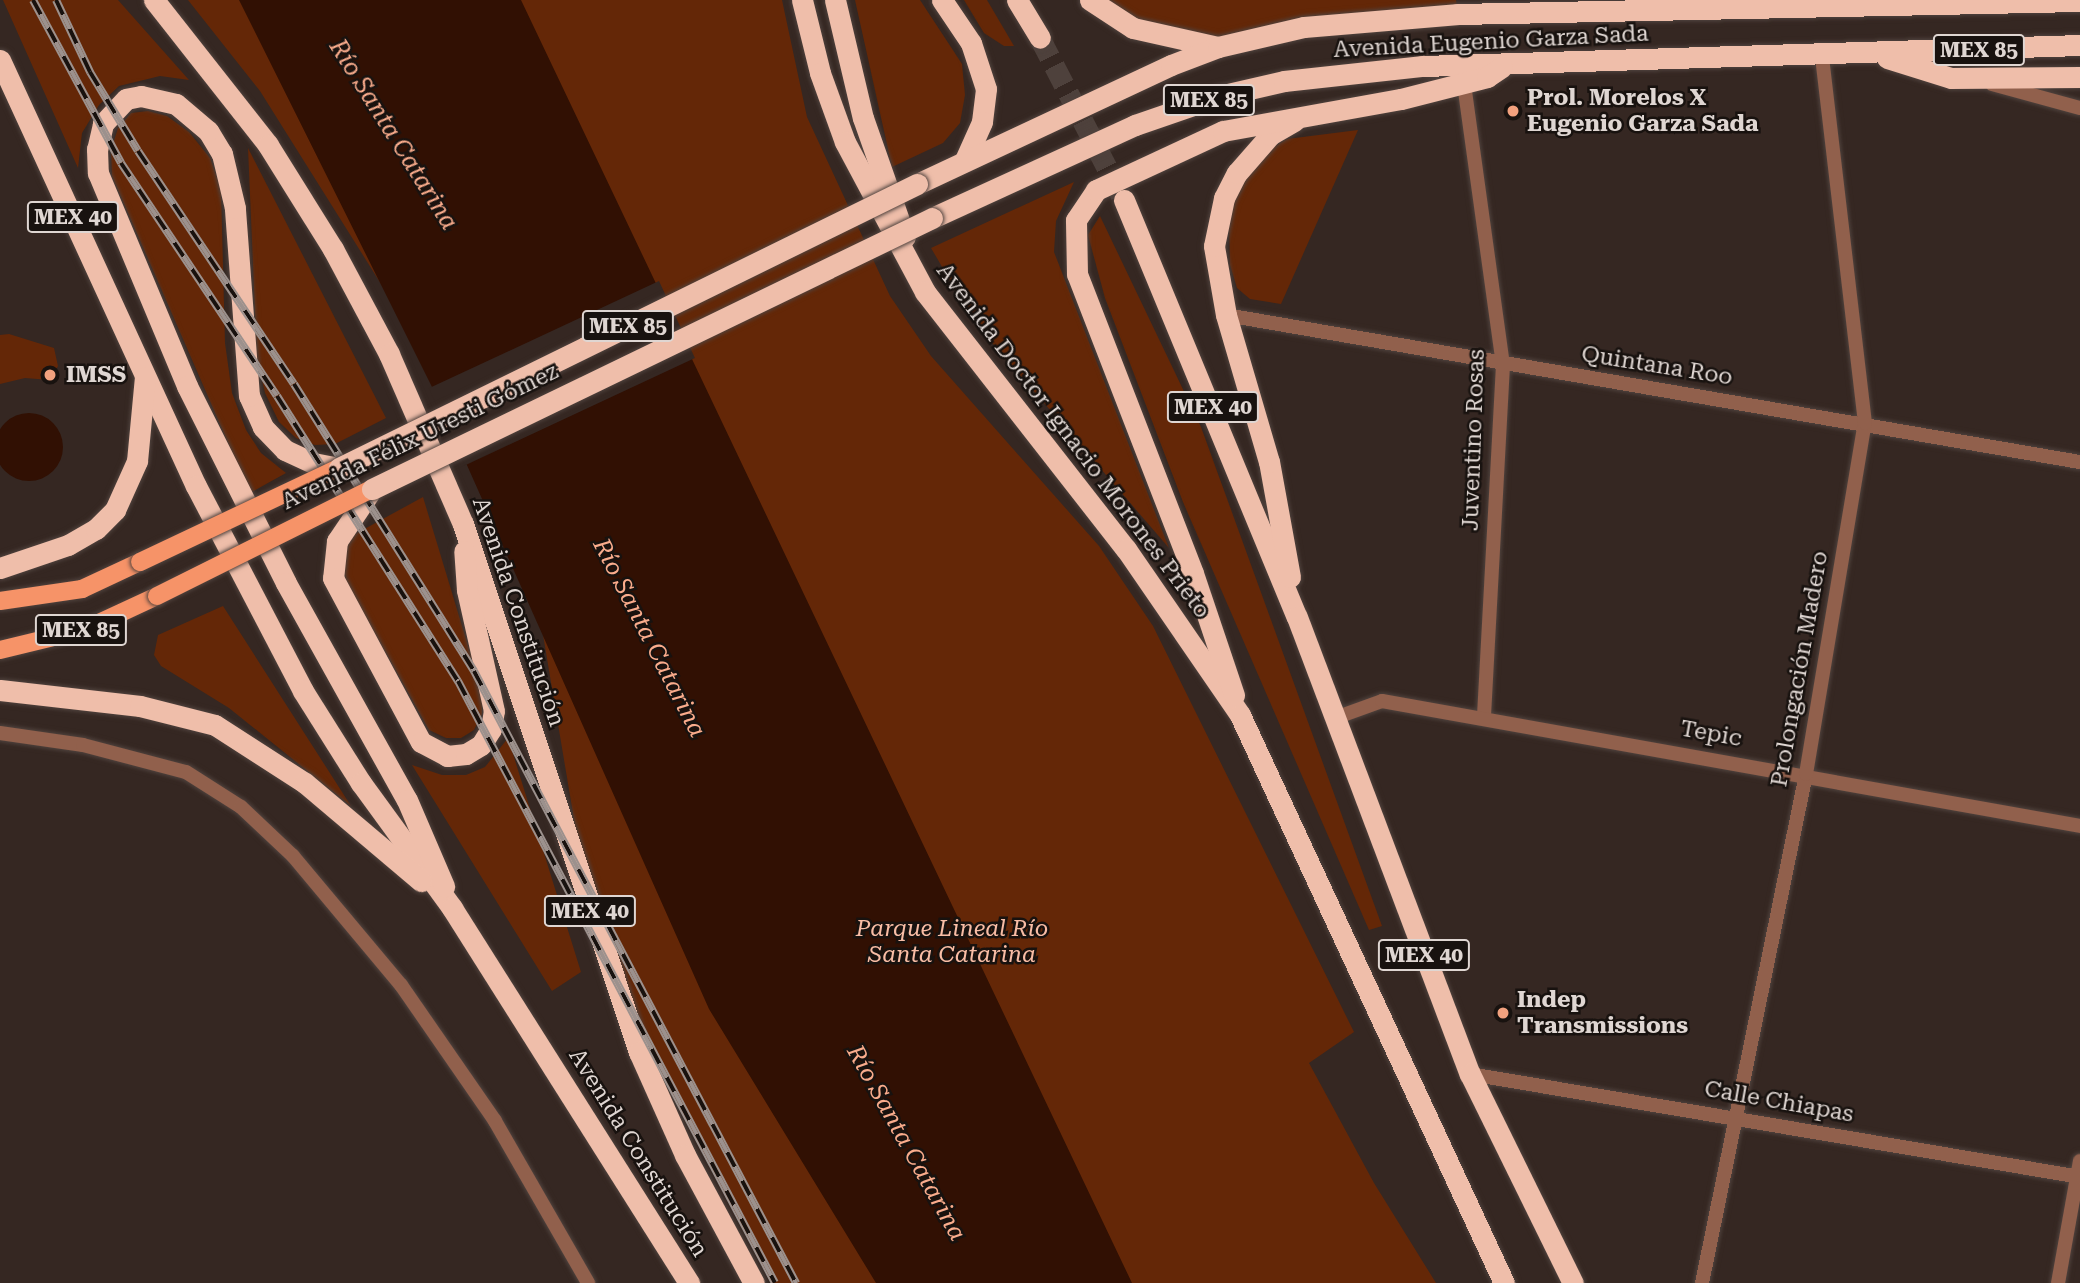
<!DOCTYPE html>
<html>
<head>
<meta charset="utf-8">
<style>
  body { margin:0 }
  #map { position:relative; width:2080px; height:1283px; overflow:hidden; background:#352722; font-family:"Roboto Serif",serif }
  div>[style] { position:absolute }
  .green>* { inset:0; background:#642707 }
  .water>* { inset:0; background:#311003 }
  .round { border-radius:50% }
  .pier>* { inset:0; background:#352722; transform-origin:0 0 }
  .highway-tunnel>* { height:21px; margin-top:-10.5px; transform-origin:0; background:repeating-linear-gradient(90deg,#4e413c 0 21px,transparent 0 31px) }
  .roads { filter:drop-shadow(0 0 2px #50433e) drop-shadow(0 0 2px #50433e) }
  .street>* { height:14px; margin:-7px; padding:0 7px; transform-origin:7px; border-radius:7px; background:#91604c }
  .primary>* { height:18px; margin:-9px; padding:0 9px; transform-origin:9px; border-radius:9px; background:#f69368 }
  .highway>* { height:21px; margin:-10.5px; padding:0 10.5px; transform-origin:10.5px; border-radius:10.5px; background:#efbeaa }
  .rail>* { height:8px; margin-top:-4px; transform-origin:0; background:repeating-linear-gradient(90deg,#18120f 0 16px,#9c918d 0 32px); box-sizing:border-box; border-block:2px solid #9c918d }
  .bridges { filter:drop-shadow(0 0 2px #50433e) drop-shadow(0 0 2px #50433e) }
  .primary-bridge>* { height:18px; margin:-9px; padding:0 9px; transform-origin:9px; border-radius:9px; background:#f69368 }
  .highway-bridge>* { height:21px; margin:-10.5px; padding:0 10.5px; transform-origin:10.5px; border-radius:10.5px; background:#efbeaa }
  .dots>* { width:19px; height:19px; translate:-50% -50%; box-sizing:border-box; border:4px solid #18120f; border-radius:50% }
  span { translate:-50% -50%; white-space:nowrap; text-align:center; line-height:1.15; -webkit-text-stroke:5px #18120f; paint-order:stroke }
  .shield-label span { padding:2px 5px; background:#18120f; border:2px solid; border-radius:5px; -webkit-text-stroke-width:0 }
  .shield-label { font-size:21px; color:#dfd6d2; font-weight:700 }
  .street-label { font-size:23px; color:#dfd6d2 }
  .poi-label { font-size:23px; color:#dfd6d2; font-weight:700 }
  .left { translate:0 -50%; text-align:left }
  .park-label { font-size:23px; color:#f9bda5; font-style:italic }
  .water-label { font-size:24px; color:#faac8c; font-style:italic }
</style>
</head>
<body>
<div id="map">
  <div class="green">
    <i style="clip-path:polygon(3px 0,118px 0,189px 80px,160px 76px,119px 86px,99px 105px,82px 133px,78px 168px)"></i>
    <i style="clip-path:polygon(188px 0,782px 0,807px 117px,890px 296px,931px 356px,1099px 546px,1153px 626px,1354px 1032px,1309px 1063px,1374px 1183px,1436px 1283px,771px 1283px,645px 1041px,583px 873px,534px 581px,403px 319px,260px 91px)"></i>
    <i style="clip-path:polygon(855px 0,920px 0,962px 64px,965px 95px,960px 123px,943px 143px,892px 167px)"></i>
    <i style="clip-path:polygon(964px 0,987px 0,1014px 46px,1004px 46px,984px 33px)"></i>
    <i style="clip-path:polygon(1090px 0,1456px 0,1458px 14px,1244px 40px,1156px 35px)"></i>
    <i style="clip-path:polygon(148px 111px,167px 116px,189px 132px,210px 158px,221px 189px,225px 343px,232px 393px,246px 430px,261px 453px,286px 473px,250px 493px,112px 176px,111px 150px,118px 128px,131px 113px)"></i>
    <i style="clip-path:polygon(1358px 130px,1281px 304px,1250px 299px,1237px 288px,1230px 265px,1229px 216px,1235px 193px,1264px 153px,1287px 139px)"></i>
    <i style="clip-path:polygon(248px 148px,386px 418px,335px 444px,315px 445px,296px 438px,279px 422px,265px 393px,257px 358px)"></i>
    <i style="clip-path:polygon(1074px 182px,1056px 221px,1054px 252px,1169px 548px,975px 323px,931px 248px)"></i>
    <i style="clip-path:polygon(1100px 216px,1201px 427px,1382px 926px,1369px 930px,1183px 502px,1105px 298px,1088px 235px)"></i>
    <i style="clip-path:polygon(9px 334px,54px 348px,58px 366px,50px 380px,25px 378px,0 384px,0 335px)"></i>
    <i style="clip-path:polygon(423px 497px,482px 692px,482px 714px,474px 730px,461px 738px,446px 738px,429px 730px,346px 581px,343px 563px,348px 538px)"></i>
    <i style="clip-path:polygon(223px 606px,351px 806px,229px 708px,161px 666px,154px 655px,158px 635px)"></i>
    <i style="clip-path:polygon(508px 738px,581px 972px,552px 991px,412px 765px,442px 775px,466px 775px,485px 767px)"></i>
  </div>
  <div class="water">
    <i style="clip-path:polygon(239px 0,521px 0,1132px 1283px,876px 1283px,709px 1009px,434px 391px)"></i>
    <i class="round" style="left:-5px;top:413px;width:68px;height:68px"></i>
  </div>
  <div class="pier">
    <i style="left:659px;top:281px;width:85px;height:254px;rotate:65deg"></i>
  </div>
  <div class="highway-tunnel">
    <i style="left:1040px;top:38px;width:180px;rotate:62.6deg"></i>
  </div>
  <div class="roads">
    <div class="street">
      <i style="left:1464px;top:84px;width:284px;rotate:82.1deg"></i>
      <i style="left:1503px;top:365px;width:353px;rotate:93.1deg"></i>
      <i style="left:1992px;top:84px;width:91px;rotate:15.3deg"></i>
      <i style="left:1226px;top:315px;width:867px;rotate:9.77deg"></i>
      <i style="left:1335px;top:718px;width:50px;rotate:-19.9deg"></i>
      <i style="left:1382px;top:701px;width:709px;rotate:10.15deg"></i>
      <i style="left:0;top:733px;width:84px;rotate:8.2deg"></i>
      <i style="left:83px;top:745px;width:106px;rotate:14.7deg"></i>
      <i style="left:186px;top:772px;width:65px;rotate:32.5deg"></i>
      <i style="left:241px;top:807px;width:71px;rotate:43.3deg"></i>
      <i style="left:293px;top:856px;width:168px;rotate:50.1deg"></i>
      <i style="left:401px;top:985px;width:165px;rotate:55.3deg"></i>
      <i style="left:495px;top:1121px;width:187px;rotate:60.1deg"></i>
      <i style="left:1470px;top:1074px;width:619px;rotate:9.58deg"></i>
      <i style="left:1702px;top:1283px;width:520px;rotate:-78.45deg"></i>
      <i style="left:1806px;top:774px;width:356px;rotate:-80.5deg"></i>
      <i style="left:1865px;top:423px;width:370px;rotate:-96.7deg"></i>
      <i style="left:2058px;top:1283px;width:124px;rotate:-79.8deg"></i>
    </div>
    <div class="primary">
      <i style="left:0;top:601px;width:83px;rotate:-8.3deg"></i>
      <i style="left:82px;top:589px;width:64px;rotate:-25deg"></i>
      <i style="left:0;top:650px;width:89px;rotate:-13.7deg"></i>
      <i style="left:86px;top:629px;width:78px;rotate:-24.9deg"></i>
    </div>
    <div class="highway">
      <i style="left:154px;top:0;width:184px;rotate:51.8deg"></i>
      <i style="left:268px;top:145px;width:123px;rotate:58deg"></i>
      <i style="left:333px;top:249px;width:119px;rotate:61.9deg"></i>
      <i style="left:389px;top:354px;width:185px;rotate:66.5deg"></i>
      <i style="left:463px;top:524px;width:557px;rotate:71.57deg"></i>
      <i style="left:639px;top:1052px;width:113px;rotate:65.9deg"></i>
      <i style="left:685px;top:1155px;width:145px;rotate:61.7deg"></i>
      <i style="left:802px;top:0;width:75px;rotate:76.1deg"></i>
      <i style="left:820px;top:73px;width:73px;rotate:70.1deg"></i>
      <i style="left:845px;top:142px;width:170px;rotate:61.9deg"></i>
      <i style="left:925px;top:292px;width:326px;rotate:52deg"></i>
      <i style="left:1126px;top:549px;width:201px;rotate:55.5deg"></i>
      <i style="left:1240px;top:715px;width:626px;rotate:65.07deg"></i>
      <i style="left:835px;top:0;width:121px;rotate:76.7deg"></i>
      <i style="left:863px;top:118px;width:126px;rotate:70.6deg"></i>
      <i style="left:942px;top:0;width:52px;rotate:56deg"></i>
      <i style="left:971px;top:43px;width:48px;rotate:71.9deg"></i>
      <i style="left:986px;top:89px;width:33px;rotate:97deg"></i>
      <i style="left:982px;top:122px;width:42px;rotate:114.1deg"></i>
      <i style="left:1017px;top:0;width:44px;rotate:58.8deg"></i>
      <i style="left:1090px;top:0;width:51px;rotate:33.1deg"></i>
      <i style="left:1133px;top:28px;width:87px;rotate:12.6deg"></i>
      <i style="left:1887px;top:58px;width:67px;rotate:17.4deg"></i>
      <i style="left:1951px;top:78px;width:129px;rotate:-0.4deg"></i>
      <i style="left:0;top:60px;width:469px;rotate:65.3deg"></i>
      <i style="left:196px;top:486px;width:231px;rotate:62.4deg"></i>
      <i style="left:303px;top:691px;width:109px;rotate:57.8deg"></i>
      <i style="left:361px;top:783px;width:155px;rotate:53.9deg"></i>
      <i style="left:452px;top:908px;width:444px;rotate:57.7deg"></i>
      <i style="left:917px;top:184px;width:280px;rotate:-25.1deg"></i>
      <i style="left:1171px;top:65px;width:50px;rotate:-21deg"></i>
      <i style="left:1218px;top:47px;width:88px;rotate:-13.1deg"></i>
      <i style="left:1304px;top:27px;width:155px;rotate:-4.8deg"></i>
      <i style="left:1458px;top:14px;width:622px;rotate:-1.2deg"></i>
      <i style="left:1124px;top:200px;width:451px;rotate:67.5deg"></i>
      <i style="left:1297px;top:617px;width:489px;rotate:69.3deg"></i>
      <i style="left:1470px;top:1074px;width:233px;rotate:63.8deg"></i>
      <i style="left:932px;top:218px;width:223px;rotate:-24.6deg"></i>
      <i style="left:1135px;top:125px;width:89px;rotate:-19deg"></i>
      <i style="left:1219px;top:96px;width:67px;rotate:-13deg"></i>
      <i style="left:1284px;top:81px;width:140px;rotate:-6.2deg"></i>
      <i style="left:1423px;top:66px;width:657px;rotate:-1.83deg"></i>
      <i style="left:339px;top:468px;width:26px;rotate:-169deg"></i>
      <i style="left:313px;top:463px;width:31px;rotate:-155deg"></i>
      <i style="left:285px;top:450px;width:32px;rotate:-134deg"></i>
      <i style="left:263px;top:427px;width:34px;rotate:-114deg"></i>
      <i style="left:249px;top:396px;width:189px;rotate:-94.3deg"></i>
      <i style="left:235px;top:208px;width:56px;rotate:-103.5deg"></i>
      <i style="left:222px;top:154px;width:27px;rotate:-121deg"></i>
      <i style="left:208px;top:131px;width:42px;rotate:-139.8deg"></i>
      <i style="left:176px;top:104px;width:36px;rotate:-167deg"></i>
      <i style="left:141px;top:96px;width:15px;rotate:169deg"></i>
      <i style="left:126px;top:99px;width:34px;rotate:133deg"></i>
      <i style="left:103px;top:124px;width:26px;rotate:103deg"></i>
      <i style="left:97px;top:149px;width:24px;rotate:88deg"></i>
      <i style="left:98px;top:173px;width:231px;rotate:67.3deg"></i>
      <i style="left:187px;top:386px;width:220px;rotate:63.3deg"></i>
      <i style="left:286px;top:583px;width:248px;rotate:60.9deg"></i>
      <i style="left:407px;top:800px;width:94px;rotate:66.7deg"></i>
      <i style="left:372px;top:489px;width:63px;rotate:123.9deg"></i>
      <i style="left:337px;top:541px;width:37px;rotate:96deg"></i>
      <i style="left:333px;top:578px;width:186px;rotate:61.8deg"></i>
      <i style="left:421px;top:742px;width:30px;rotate:28deg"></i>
      <i style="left:447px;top:756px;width:19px;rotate:-6deg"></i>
      <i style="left:466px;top:754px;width:17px;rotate:-31deg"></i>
      <i style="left:481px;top:745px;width:19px;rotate:-58deg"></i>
      <i style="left:491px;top:729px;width:18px;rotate:-81deg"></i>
      <i style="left:494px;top:711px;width:124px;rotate:-102.6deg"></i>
      <i style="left:467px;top:590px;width:39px;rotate:-94deg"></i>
      <i style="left:0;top:568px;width:72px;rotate:-18.7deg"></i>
      <i style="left:68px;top:545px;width:32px;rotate:-30deg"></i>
      <i style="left:96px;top:529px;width:27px;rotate:-45deg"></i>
      <i style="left:115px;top:510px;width:54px;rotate:-65.8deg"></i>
      <i style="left:137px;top:461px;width:84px;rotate:-84.6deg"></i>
      <i style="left:1290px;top:577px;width:117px;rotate:-100.3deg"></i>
      <i style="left:1269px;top:462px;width:153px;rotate:-106.3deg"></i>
      <i style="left:1226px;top:315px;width:70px;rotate:-99.9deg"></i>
      <i style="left:1214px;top:246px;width:49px;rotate:-78.2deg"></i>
      <i style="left:1224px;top:198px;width:28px;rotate:-63deg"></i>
      <i style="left:1237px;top:173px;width:50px;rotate:-49deg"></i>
      <i style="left:1270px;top:135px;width:28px;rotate:-30deg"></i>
      <i style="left:0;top:690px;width:141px;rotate:6.5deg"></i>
      <i style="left:140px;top:706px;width:77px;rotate:14.2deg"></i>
      <i style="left:215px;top:725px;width:107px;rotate:32.8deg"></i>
      <i style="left:305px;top:783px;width:152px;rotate:40.2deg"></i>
      <i style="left:1234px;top:695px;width:129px;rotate:-108.6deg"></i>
      <i style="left:1193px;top:573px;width:321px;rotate:-111.2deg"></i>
      <i style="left:1077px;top:274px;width:54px;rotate:-91.1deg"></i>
      <i style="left:1076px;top:220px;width:36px;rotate:-56deg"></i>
      <i style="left:1096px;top:190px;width:140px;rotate:-24.9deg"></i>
      <i style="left:1223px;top:131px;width:181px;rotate:-10.2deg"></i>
      <i style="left:1401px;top:99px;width:89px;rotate:-14.3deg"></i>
      <i style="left:1487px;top:77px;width:18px;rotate:-34deg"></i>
    </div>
  </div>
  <div class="rail">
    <i style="left:33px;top:0;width:185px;rotate:61.6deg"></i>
    <i style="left:121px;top:163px;width:280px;rotate:56.2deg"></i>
    <i style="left:277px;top:396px;width:338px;rotate:57.6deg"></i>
    <i style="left:458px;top:681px;width:680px;rotate:62.23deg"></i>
    <i style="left:56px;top:0;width:80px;rotate:64.7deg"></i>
    <i style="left:90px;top:72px;width:92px;rotate:58.7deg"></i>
    <i style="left:138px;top:151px;width:280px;rotate:56.2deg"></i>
    <i style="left:294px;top:384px;width:339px;rotate:57.9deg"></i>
    <i style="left:474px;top:671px;width:692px;rotate:62.25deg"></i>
  </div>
  <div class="bridges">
    <div class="primary-bridge">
      <i style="left:140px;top:562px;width:220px;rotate:-25.3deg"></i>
      <i style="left:157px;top:596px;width:240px;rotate:-26.5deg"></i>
    </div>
    <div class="highway-bridge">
      <i style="left:339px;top:468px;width:644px;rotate:-26.17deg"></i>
      <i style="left:372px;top:489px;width:622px;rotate:-25.82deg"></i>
    </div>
  </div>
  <div class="dots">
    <i style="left:1513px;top:111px;background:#f2a17e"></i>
    <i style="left:50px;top:375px;background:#f2a17e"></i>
    <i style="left:1503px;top:1013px;background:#f2a17e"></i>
  </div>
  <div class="shield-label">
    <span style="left:1979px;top:50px">MEX 85</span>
    <span style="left:1209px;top:100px">MEX 85</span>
    <span style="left:73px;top:217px">MEX 40</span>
    <span style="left:628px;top:326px">MEX 85</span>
    <span style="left:1213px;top:407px">MEX 40</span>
    <span style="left:81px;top:630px">MEX 85</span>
    <span style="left:590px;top:911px">MEX 40</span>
    <span style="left:1424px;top:955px">MEX 40</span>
  </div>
  <div class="street-label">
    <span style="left:1491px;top:42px;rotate:-3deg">Avenida Eugenio Garza Sada</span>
    <span style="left:1657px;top:366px;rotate:9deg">Quintana Roo</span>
    <span style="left:420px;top:437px;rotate:-26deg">Avenida Félix Uresti Gómez</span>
    <span style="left:1474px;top:440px;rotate:-88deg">Juventino Rosas</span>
    <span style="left:1073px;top:441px;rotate:53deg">Avenida Doctor Ignacio Morones Prieto</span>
    <span style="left:518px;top:612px;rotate:71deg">Avenida Constitución</span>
    <span style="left:1800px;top:669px;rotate:-80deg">Prolongación Madero</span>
    <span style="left:1711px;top:734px;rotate:10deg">Tepic</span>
    <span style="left:1779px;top:1102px;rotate:10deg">Calle Chiapas</span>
    <span style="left:638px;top:1153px;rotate:58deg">Avenida Constitución</span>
  </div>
  <div class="poi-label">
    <span class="left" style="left:1527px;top:111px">Prol. Morelos X<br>Eugenio Garza Sada</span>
    <span class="left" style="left:66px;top:375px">IMSS</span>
    <span class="left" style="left:1517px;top:1013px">Indep<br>Transmissions</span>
  </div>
  <div class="park-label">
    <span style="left:952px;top:942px">Parque Lineal Río<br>Santa Catarina</span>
  </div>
  <div class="water-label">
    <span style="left:393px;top:135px;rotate:58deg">Río Santa Catarina</span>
    <span style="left:649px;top:638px;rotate:63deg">Río Santa Catarina</span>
    <span style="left:906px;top:1143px;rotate:61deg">Río Santa Catarina</span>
  </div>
</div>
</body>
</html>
